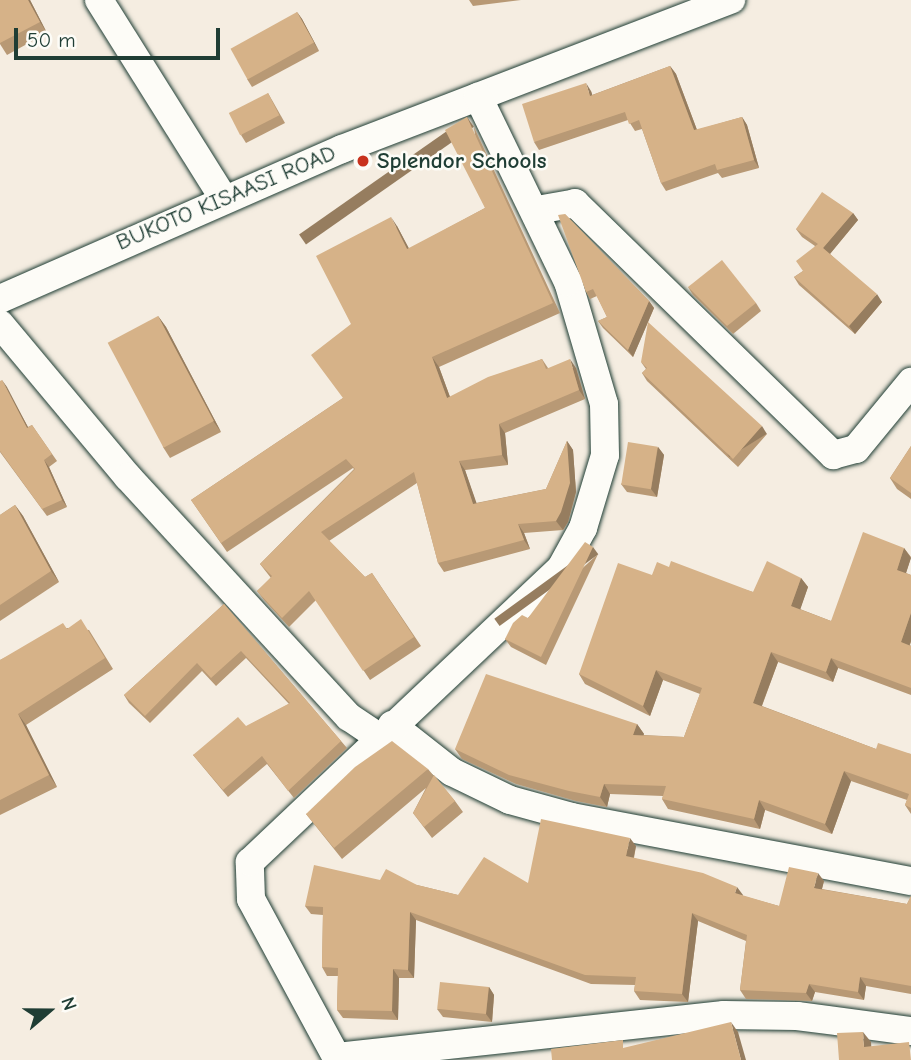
<!DOCTYPE html>
<html>
<head>
<meta charset="utf-8">
<style>
  body { margin:0 }
  #map { position:relative; width:911px; height:1060px; overflow:hidden; background:#f5ede1; font-family:"Comic Neue",sans-serif }
  div>[style] { position:absolute }
  .roads { filter:drop-shadow(0 0 2px #1f3d34) drop-shadow(0 0 2px #1f3d34) }
  .street>* { height:28px; margin:-14px; padding:0 14px; transform-origin:14px; border-radius:14px; background:#fdfcf7 }
  .wall>* { inset:0; background:#b89975 }
  .shaded-wall>* { inset:0; background:#967d5f; transform-origin:0 0 }
  .building>* { inset:0; background:#d6b288; transform-origin:0 0 }
  .dots>* { width:19px; height:19px; translate:-50% -50%; box-sizing:border-box; border:4px solid #fdfcf7; border-radius:50% }
  span { translate:-50% -50%; white-space:nowrap; text-align:center; line-height:1.15; -webkit-text-stroke:5px #fdfcf7; paint-order:stroke }
  .poi-label { font-size:23px; color:#1f3d34; font-weight:700 }
  .left { translate:0 -50%; text-align:left }
  .street-label { font-size:23px; color:#1f3d34 }
  .north { position:absolute; left:14px; top:976px; width:70px; height:70px; -webkit-text-stroke:5px #fdfcf7; paint-order:stroke; rotate:70deg; font-size:19px; font-weight:700; line-height:28px; text-align:center; color:#1f3d34 }
  .north::after { content:''; display:block; margin:auto; width:24px; height:32px; background:#1f3d34; clip-path:polygon(50% 0,100% 100%,50% 72%,0 100%) }
  .scale { position:absolute; left:14px; top:28px; width:206px; height:32px; box-sizing:border-box; border:4px solid #1f3d34; border-top:0; padding-left:9px; font-size:21px; line-height:24px; white-space:nowrap; color:#1f3d34; -webkit-text-stroke:5px #fdfcf7; paint-order:stroke }
</style>
</head>
<body>
<div id="map">
  <div class="roads">
    <div class="street">
      <i style="left:99px;top:0;width:235px;rotate:57.9deg"></i>
      <i style="left:537px;top:210px;width:39px;rotate:-10deg"></i>
      <i style="left:575px;top:203px;width:361px;rotate:44.3deg"></i>
      <i style="left:833px;top:455px;width:24px;rotate:-15deg"></i>
      <i style="left:856px;top:449px;width:87px;rotate:-50.6deg"></i>
      <i style="left:0;top:299px;width:373px;rotate:-23.7deg"></i>
      <i style="left:342px;top:149px;width:417px;rotate:-21deg"></i>
      <i style="left:0;top:324px;width:199px;rotate:50.1deg"></i>
      <i style="left:128px;top:477px;width:326px;rotate:47.4deg"></i>
      <i style="left:349px;top:717px;width:37px;rotate:34deg"></i>
      <i style="left:392px;top:725px;width:76px;rotate:38.1deg"></i>
      <i style="left:452px;top:772px;width:64px;rotate:25.8deg"></i>
      <i style="left:510px;top:800px;width:64px;rotate:15.3deg"></i>
      <i style="left:572px;top:817px;width:345px;rotate:10.7deg"></i>
      <i style="left:337px;top:1057px;width:389px;rotate:-6.2deg"></i>
      <i style="left:724px;top:1015px;width:73px;rotate:0.8deg"></i>
      <i style="left:797px;top:1016px;width:115px;rotate:7.5deg"></i>
      <i style="left:338px;top:1060px;width:183px;rotate:-118.4deg"></i>
      <i style="left:251px;top:899px;width:37px;rotate:-92deg"></i>
      <i style="left:250px;top:862px;width:428px;rotate:-43.4deg"></i>
      <i style="left:561px;top:568px;width:46px;rotate:-61.2deg"></i>
      <i style="left:583px;top:528px;width:76px;rotate:-73.2deg"></i>
      <i style="left:605px;top:455px;width:51px;rotate:-91.1deg"></i>
      <i style="left:604px;top:404px;width:127px;rotate:-106.4deg"></i>
      <i style="left:568px;top:282px;width:206px;rotate:-115.9deg"></i>
    </div>
  </div>
  <div class="wall">
    <i style="clip-path:polygon(0 0,30px 0,47px 33px,7px 55px,0 44px)"></i>
    <i style="clip-path:polygon(469px 0,521px 0,473px 6px)"></i>
    <i style="clip-path:polygon(297px 12px,302px 19px,319px 51px,252px 87px,247px 79px)"></i>
    <i style="clip-path:polygon(670px 66px,676px 74px,697px 130px,742px 117px,747px 125px,759px 168px,722px 178px,718px 173px,666px 191px,661px 183px,642px 129px,635px 131px,628px 120px,539px 150px,534px 142px,591px 91px,592px 95px)"></i>
    <i style="clip-path:polygon(268px 93px,285px 123px,246px 143px,241px 135px)"></i>
    <i style="clip-path:polygon(474px 127px,560px 313px,439px 367px,450px 397px,542px 359px,548px 368px,576px 368px,585px 399px,505px 433px,508px 465px,465px 470px,476px 503px,546px 489px,567px 441px,573px 450px,576px 492px,568px 522px,563px 530px,524px 533px,530px 549px,444px 572px,438px 563px,417px 483px,329px 541px,365px 577px,372px 573px,421px 646px,370px 680px,316px 600px,289px 627px,264px 600px,257px 591px,271px 578px,260px 564px,354px 469px,353px 468px,227px 552px,191px 500px,343px 398px,351px 324px,397px 226px,409px 249px,485px 208px)"></i>
    <i style="clip-path:polygon(853px 213px,858px 220px,830px 254px,882px 302px,855px 334px,799px 285px,794px 277px,803px 271px,815px 246px,802px 237px,796px 229px)"></i>
    <i style="clip-path:polygon(565px 214px,649px 301px,654px 308px,633px 357px,603px 328px,598px 321px,607px 317px,597px 296px,590px 299px,586px 292px)"></i>
    <i style="clip-path:polygon(688px 287px,756px 303px,761px 311px,733px 334px,693px 295px)"></i>
    <i style="clip-path:polygon(158px 316px,166px 327px,221px 432px,170px 458px,163px 447px)"></i>
    <i style="clip-path:polygon(641px 362px,767px 434px,738px 467px,647px 381px,642px 373px,646px 369px)"></i>
    <i style="clip-path:polygon(2px 380px,28px 427px,32px 425px,57px 461px,49px 467px,67px 507px,47px 516px,0 452px)"></i>
    <i style="clip-path:polygon(911px 446px,911px 499px,897px 489px,890px 478px)"></i>
    <i style="clip-path:polygon(658px 447px,664px 455px,657px 497px,627px 492px,621px 484px)"></i>
    <i style="clip-path:polygon(15px 505px,23px 516px,59px 582px,0 621px,0 515px)"></i>
    <i style="clip-path:polygon(904px 548px,911px 557px,906px 573px,911px 575px,911px 642px,910px 645px,911px 646px,911px 695px,838px 668px,833px 682px,778px 662px,762px 706px,876px 749px,911px 754px,911px 814px,905px 805px,907px 800px,851px 781px,832px 834px,765px 810px,760px 829px,668px 809px,662px 799px,663px 796px,610px 794px,607px 807px,576px 801px,516px 784px,462px 759px,455px 749px,637px 724px,644px 734px,643px 735px,684px 737px,700px 694px,663px 680px,650px 716px,585px 684px,579px 674px,652px 575px,669px 567px,753px 592px,801px 578px,808px 587px,800px 609px,831px 621px)"></i>
    <i style="clip-path:polygon(598px 554px,546px 665px,511px 647px,505px 639px)"></i>
    <i style="clip-path:polygon(224px 604px,347px 748px,294px 798px,267px 764px,228px 797px,193px 755px,289px 704px,246px 658px,216px 686px,202px 671px,150px 723px,129px 703px,124px 695px)"></i>
    <i style="clip-path:polygon(67px 628px,89px 630px,113px 669px,26px 725px,57px 787px,0 815px,0 660px)"></i>
    <i style="clip-path:polygon(428px 769px,455px 801px,463px 812px,432px 838px,413px 813px,426px 788px,342px 859px,306px 814px)"></i>
    <i style="clip-path:polygon(636px 846px,634px 858px,743px 896px,779px 906px,824px 881px,822px 889px,907px 904px,911px 896px,911px 994px,866px 986px,864px 1000px,815px 992px,812px 1001px,746px 999px,740px 990px,746px 941px,698px 921px,688px 1002px,640px 1000px,634px 991px,635px 985px,591px 984px,416px 920px,414px 978px,399px 978px,398px 1020px,343px 1018px,337px 1010px,338px 976px,327px 976px,322px 967px,323px 915px,311px 914px,305px 906px,380px 880px,417px 885px,458px 895px,528px 883px)"></i>
    <i style="clip-path:polygon(489px 987px,494px 995px,492px 1022px,443px 1017px,437px 1009px)"></i>
  </div>
  <div class="shaded-wall">
    <i style="clip-path:polygon(28px 0,30px 0,47px 33px,40px 22px)"></i>
    <i style="clip-path:polygon(297px 12px,302px 19px,319px 51px,314px 43px)"></i>
    <i style="clip-path:polygon(670px 66px,676px 74px,700px 138px,694px 130px)"></i>
    <i style="clip-path:polygon(586px 83px,591px 91px,595px 103px,590px 96px)"></i>
    <i style="left:467px;top:117px;width:12px;height:205px;rotate:55deg"></i>
    <i style="clip-path:polygon(742px 117px,747px 125px,759px 168px,754px 160px)"></i>
    <i style="clip-path:polygon(853px 213px,858px 220px,829px 255px,823px 248px)"></i>
    <i style="clip-path:polygon(391px 217px,397px 226px,414px 258px,407px 249px)"></i>
    <i style="clip-path:polygon(877px 294px,882px 302px,855px 334px,849px 326px)"></i>
    <i style="clip-path:polygon(649px 301px,654px 308px,633px 357px,628px 350px)"></i>
    <i style="clip-path:polygon(158px 316px,166px 327px,221px 432px,213px 421px)"></i>
    <i style="clip-path:polygon(432px 357px,439px 367px,454px 408px,447px 398px)"></i>
    <i style="clip-path:polygon(570px 359px,576px 368px,585px 399px,579px 390px)"></i>
    <i style="clip-path:polygon(2px 380px,7px 387px,32px 435px,27px 428px)"></i>
    <i style="clip-path:polygon(499px 424px,505px 433px,508px 465px,502px 455px)"></i>
    <i style="left:762px;top:426px;width:9px;height:44px;rotate:58deg"></i>
    <i style="clip-path:polygon(567px 441px,573px 450px,576px 492px,568px 522px,563px 530px,556px 521px)"></i>
    <i style="clip-path:polygon(658px 447px,664px 455px,657px 497px,651px 489px)"></i>
    <i style="clip-path:polygon(44px 460px,49px 467px,67px 507px,62px 500px)"></i>
    <i style="clip-path:polygon(459px 461px,465px 470px,480px 513px,473px 504px)"></i>
    <i style="clip-path:polygon(15px 505px,23px 516px,59px 582px,51px 571px)"></i>
    <i style="clip-path:polygon(518px 524px,524px 533px,530px 549px,524px 540px)"></i>
    <i style="left:593px;top:547px;width:9px;height:122px;rotate:54deg"></i>
    <i style="clip-path:polygon(904px 548px,911px 558px,904px 579px,897px 570px)"></i>
    <i style="clip-path:polygon(801px 578px,808px 587px,798px 616px,791px 606px)"></i>
    <i style="clip-path:polygon(911px 613px,911px 641px,907px 652px,901px 642px)"></i>
    <i style="clip-path:polygon(771px 652px,778px 662px,759px 713px,753px 703px)"></i>
    <i style="clip-path:polygon(831px 658px,838px 668px,833px 682px,826px 672px)"></i>
    <i style="clip-path:polygon(656px 670px,663px 680px,650px 716px,643px 706px)"></i>
    <i style="clip-path:polygon(18px 714px,26px 725px,57px 787px,49px 775px)"></i>
    <i style="clip-path:polygon(637px 724px,644px 734px,640px 744px,633px 735px)"></i>
    <i style="clip-path:polygon(844px 771px,851px 781px,832px 834px,825px 824px)"></i>
    <i style="clip-path:polygon(604px 784px,610px 794px,607px 807px,600px 797px)"></i>
    <i style="clip-path:polygon(759px 800px,765px 810px,760px 829px,754px 819px)"></i>
    <i style="clip-path:polygon(630px 838px,636px 846px,632px 865px,626px 856px)"></i>
    <i style="clip-path:polygon(818px 873px,824px 881px,820px 896px,814px 888px)"></i>
    <i style="clip-path:polygon(737px 887px,743px 895px,741px 902px,735px 893px)"></i>
    <i style="clip-path:polygon(410px 912px,416px 920px,414px 978px,408px 970px)"></i>
    <i style="clip-path:polygon(692px 913px,698px 921px,688px 1002px,682px 994px)"></i>
    <i style="clip-path:polygon(393px 969px,399px 978px,398px 1020px,392px 1011px)"></i>
    <i style="clip-path:polygon(860px 977px,866px 986px,864px 1000px,858px 992px)"></i>
    <i style="clip-path:polygon(809px 984px,815px 992px,812px 1001px,806px 993px)"></i>
    <i style="clip-path:polygon(489px 987px,494px 995px,492px 1022px,486px 1014px)"></i>
    <i style="clip-path:polygon(731px 1022px,738px 1032px,746px 1060px,741px 1060px)"></i>
    <i style="clip-path:polygon(863px 1032px,871px 1042px,872px 1058px,864px 1047px)"></i>
  </div>
  <div class="building">
    <i style="clip-path:polygon(0 0,28px 0,40px 22px,0 43px)"></i>
    <i style="left:297px;top:12px;width:35px;height:76px;rotate:61deg"></i>
    <i style="clip-path:polygon(670px 66px,694px 130px,742px 117px,754px 160px,717px 170px,715px 164px,661px 183px,639px 120px,629px 124px,625px 112px,534px 142px,522px 104px,586px 83px,590px 96px)"></i>
    <i style="left:268px;top:93px;width:25px;height:44px;rotate:63deg"></i>
    <i style="clip-path:polygon(467px 117px,553px 303px,432px 357px,447px 398px,488px 377px,542px 359px,546px 369px,570px 359px,579px 390px,499px 424px,502px 455px,459px 461px,473px 504px,546px 489px,567px 441px,570px 483px,561px 512px,556px 521px,518px 524px,524px 540px,438px 563px,414px 472px,321px 532px,365px 577px,372px 573px,414px 637px,363px 671px,309px 591px,282px 618px,257px 591px,272px 576px,260px 564px,355px 469px,346px 459px,221px 543px,191px 500px,343px 398px,311px 355px,351px 324px,316px 256px,391px 217px,407px 249px,485px 208px,445px 130px)"></i>
    <i style="clip-path:polygon(822px 192px,853px 213px,823px 248px,877px 294px,849px 326px,794px 277px,803px 271px,796px 261px,818px 244px,796px 229px)"></i>
    <i style="clip-path:polygon(565px 214px,649px 301px,628px 350px,598px 321px,607px 317px,593px 289px,586px 292px,558px 215px)"></i>
    <i style="clip-path:polygon(722px 260px,756px 303px,727px 326px,688px 287px)"></i>
    <i style="left:158px;top:316px;width:119px;height:57px;rotate:62deg"></i>
    <i style="clip-path:polygon(648px 322px,762px 426px,733px 459px,642px 373px,647px 368px,641px 362px)"></i>
    <i style="clip-path:polygon(2px 380px,27px 428px,32px 425px,52px 454px,44px 460px,62px 500px,42px 509px,0 451px,0 381px)"></i>
    <i style="left:628px;top:442px;width:30px;height:43px;rotate:9deg"></i>
    <i style="clip-path:polygon(911px 446px,911px 493px,890px 478px)"></i>
    <i style="clip-path:polygon(15px 505px,51px 571px,0 605px,0 515px)"></i>
    <i style="clip-path:polygon(863px 532px,904px 548px,897px 570px,911px 575px,911px 613px,901px 642px,911px 646px,911px 688px,831px 658px,826px 672px,771px 652px,753px 703px,876px 749px,878px 743px,911px 754px,911px 808px,905px 805px,909px 794px,844px 771px,825px 824px,759px 800px,754px 819px,662px 799px,666px 786px,604px 784px,600px 797px,569px 791px,509px 775px,455px 749px,486px 674px,637px 724px,633px 735px,684px 737px,702px 688px,656px 670px,643px 706px,579px 674px,618px 563px,652px 575px,657px 562px,669px 567px,671px 561px,753px 592px,767px 561px,801px 578px,791px 606px,831px 621px)"></i>
    <i style="clip-path:polygon(585px 542px,593px 547px,541px 657px,505px 639px,513px 623px,522px 615px,528px 618px)"></i>
    <i style="clip-path:polygon(224px 604px,341px 741px,288px 791px,262px 756px,223px 790px,193px 755px,238px 717px,246px 726px,290px 703px,241px 651px,211px 678px,197px 663px,145px 716px,124px 695px)"></i>
    <i style="clip-path:polygon(81px 619px,105px 658px,18px 714px,49px 775px,0 800px,0 660px,63px 623px,67px 629px)"></i>
    <i style="clip-path:polygon(392px 741px,428px 769px,334px 848px,306px 814px,355px 767px)"></i>
    <i style="clip-path:polygon(434px 775px,455px 801px,424px 827px,413px 813px)"></i>
    <i style="clip-path:polygon(541px 819px,630px 838px,626px 856px,703px 873px,737px 887px,735px 893px,779px 906px,789px 867px,818px 873px,814px 888px,907px 904px,911px 896px,911px 986px,860px 977px,858px 992px,809px 984px,806px 993px,740px 990px,747px 935px,692px 913px,682px 994px,634px 991px,636px 977px,585px 975px,410px 912px,408px 970px,393px 969px,392px 1011px,337px 1010px,338px 968px,322px 967px,323px 907px,305px 906px,314px 865px,380px 880px,386px 869px,417px 885px,458px 895px,484px 857px,528px 883px)"></i>
    <i style="left:440px;top:982px;width:49px;height:27px;rotate:6deg"></i>
    <i style="clip-path:polygon(731px 1022px,741px 1060px,552px 1060px,551px 1049px,623px 1040px,623px 1048px)"></i>
    <i style="clip-path:polygon(863px 1032px,864px 1047px,909px 1042px,911px 1060px,839px 1060px,837px 1033px)"></i>
  </div>
  <div class="dots">
    <i style="left:363px;top:161px;background:#c8321e"></i>
  </div>
  <div class="poi-label">
    <span class="left" style="left:377px;top:161px">Splendor Schools</span>
  </div>
  <div class="street-label">
    <span style="left:226px;top:198px;rotate:-23deg">BUKOTO KISAASI ROAD</span>
  </div>
  <div class="north">N</div>
  <div class="scale">50 m</div>
</div>
</body>
</html>
